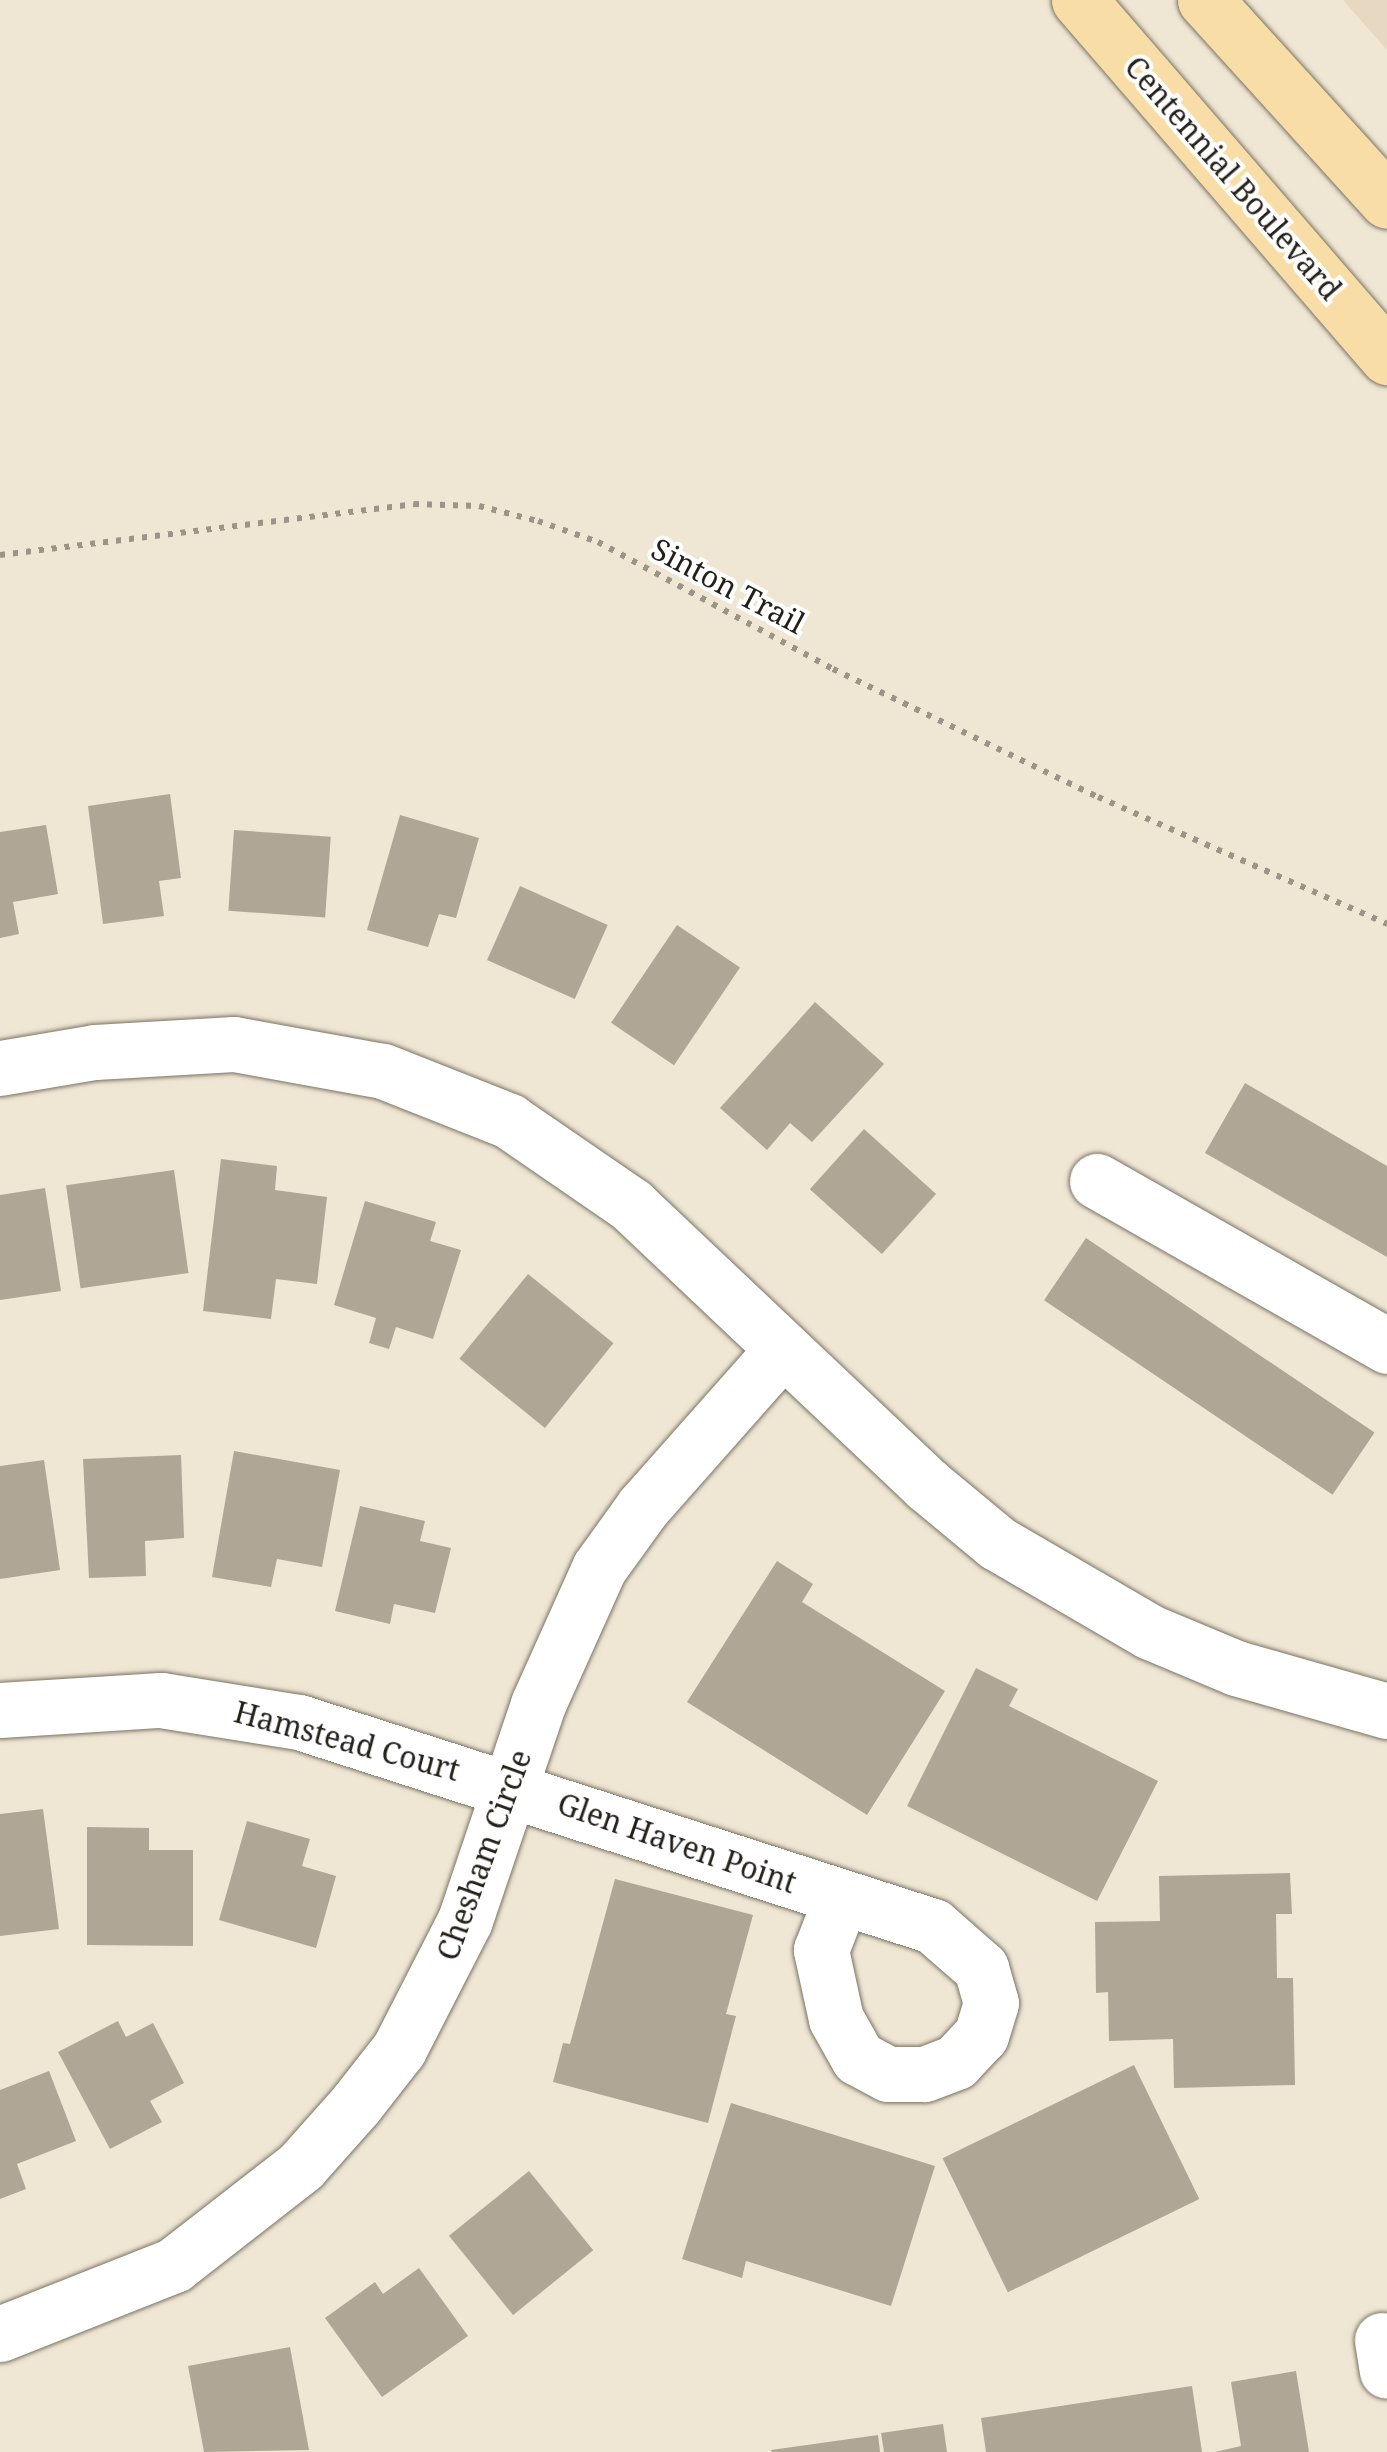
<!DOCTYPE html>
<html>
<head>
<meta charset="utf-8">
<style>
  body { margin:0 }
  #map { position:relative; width:1387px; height:2452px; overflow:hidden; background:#efe6d4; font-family:"Noto Serif",serif }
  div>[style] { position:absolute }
  .built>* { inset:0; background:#e7d9c1 }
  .building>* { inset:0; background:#afa695; transform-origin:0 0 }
  .path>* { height:6px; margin-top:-3px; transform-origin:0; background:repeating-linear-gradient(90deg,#9c9587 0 5px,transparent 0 13px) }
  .roads { filter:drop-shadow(0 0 2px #7b7363) drop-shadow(0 0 2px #7b7363) }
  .street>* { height:55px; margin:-27.5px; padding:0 27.5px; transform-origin:27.5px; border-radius:27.5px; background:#fff }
  .primary>* { height:55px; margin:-27.5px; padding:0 27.5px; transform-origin:27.5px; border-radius:27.5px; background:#f9dda6 }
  span { translate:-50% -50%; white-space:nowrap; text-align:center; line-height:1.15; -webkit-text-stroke:8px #fff; paint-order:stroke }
  .street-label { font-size:30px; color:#231f19 }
</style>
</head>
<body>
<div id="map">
  <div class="built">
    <i style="clip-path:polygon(1343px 0,1387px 0,1387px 50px)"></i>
  </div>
  <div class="building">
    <i style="clip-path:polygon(170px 794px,181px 878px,159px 881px,164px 916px,103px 924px,88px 806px)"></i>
    <i style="clip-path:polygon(400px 815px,479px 838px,456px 918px,439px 914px,428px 947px,367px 930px)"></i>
    <i style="clip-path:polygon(46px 825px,58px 894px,13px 902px,19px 934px,0 938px,0 832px)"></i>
    <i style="left:234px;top:830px;width:97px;height:81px;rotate:4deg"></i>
    <i style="left:520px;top:886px;width:96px;height:81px;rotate:24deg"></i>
    <i style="left:677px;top:925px;width:76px;height:118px;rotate:34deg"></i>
    <i style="clip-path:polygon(815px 1002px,884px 1064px,812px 1142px,790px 1123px,767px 1150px,720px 1108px)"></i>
    <i style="clip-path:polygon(1245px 1083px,1387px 1166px,1387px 1257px,1205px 1153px)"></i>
    <i style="left:864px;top:1129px;width:97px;height:81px;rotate:42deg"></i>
    <i style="clip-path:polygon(221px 1159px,277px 1166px,275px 1190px,327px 1197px,317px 1284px,276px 1279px,271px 1319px,203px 1311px)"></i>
    <i style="left:174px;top:1170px;width:104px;height:109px;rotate:82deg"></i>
    <i style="clip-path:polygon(45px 1188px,61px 1291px,0 1300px,0 1195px)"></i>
    <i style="clip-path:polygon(365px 1201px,436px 1222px,430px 1241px,461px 1250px,433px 1339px,396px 1327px,389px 1349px,369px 1343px,376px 1318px,334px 1305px)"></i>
    <i style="left:1086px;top:1238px;width:348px;height:75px;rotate:34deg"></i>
    <i style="left:528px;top:1274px;width:110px;height:109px;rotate:39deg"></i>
    <i style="clip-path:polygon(234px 1451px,340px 1470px,322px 1567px,277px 1559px,271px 1587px,212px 1577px)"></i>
    <i style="clip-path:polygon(181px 1455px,184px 1538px,145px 1541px,146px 1576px,89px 1578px,83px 1459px)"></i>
    <i style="clip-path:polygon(44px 1460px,60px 1570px,0 1579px,0 1466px)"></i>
    <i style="clip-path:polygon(360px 1506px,425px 1521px,420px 1541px,451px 1548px,435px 1613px,394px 1604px,390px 1624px,335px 1611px)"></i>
    <i style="clip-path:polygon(777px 1561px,813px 1584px,802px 1602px,945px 1691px,867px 1815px,687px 1702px)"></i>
    <i style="clip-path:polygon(976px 1668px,1018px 1689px,1009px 1706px,1158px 1781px,1097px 1901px,907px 1806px)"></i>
    <i style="clip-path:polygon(43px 1809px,59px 1929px,0 1936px,0 1814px)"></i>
    <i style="clip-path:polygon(247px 1821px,310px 1839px,302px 1866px,336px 1876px,316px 1948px,219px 1920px)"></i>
    <i style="clip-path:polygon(87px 1827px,149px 1828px,149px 1850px,193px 1850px,193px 1946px,87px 1945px)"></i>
    <i style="clip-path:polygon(1290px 1873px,1292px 1914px,1276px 1914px,1277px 1978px,1293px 1978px,1295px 2085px,1174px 2088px,1173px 2039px,1109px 2041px,1108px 1992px,1096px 1993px,1095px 1922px,1160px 1921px,1159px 1876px)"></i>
    <i style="clip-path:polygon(615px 1879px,753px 1915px,726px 2014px,736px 2016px,708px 2123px,553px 2082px,563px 2043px,570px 2044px)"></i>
    <i style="clip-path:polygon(118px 2021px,126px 2037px,153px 2023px,184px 2083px,150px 2101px,162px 2122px,110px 2149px,58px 2052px)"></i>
    <i style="left:1134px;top:2065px;width:149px;height:213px;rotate:64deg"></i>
    <i style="clip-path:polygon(49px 2071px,76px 2141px,17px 2164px,26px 2189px,0 2199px,0 2090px)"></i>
    <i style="clip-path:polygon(731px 2103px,935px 2166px,891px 2306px,746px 2261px,742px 2278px,682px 2259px)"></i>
    <i style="left:529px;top:2171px;width:102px;height:103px;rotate:51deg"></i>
    <i style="clip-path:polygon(419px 2268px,468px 2336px,382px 2397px,325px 2318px,375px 2282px,383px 2294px)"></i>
    <i style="clip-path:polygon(290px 2347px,309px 2450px,204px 2452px,188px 2366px)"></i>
    <i style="clip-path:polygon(1296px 2371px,1309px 2452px,1215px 2452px,1241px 2446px,1231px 2382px)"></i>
    <i style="clip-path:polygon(1192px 2386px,1202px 2452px,986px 2452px,981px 2418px)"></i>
    <i style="clip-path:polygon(943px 2424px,947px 2452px,884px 2452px,881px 2433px)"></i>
    <i style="clip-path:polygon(878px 2435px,880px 2452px,772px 2452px,771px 2450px)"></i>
  </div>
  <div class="path">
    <i style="left:0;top:555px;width:417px;rotate:-7deg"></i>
    <i style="left:414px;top:504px;width:65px;rotate:1.8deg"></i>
    <i style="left:479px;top:506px;width:61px;rotate:14.3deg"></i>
    <i style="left:538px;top:521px;width:64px;rotate:19.3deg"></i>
    <i style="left:598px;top:542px;width:267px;rotate:28.4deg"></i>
    <i style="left:833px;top:669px;width:294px;rotate:25.8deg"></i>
    <i style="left:1098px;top:797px;width:316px;rotate:23.7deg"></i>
  </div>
  <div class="roads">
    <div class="street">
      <i style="left:0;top:1068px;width:96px;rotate:-9.6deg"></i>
      <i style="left:95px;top:1052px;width:139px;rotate:-3.3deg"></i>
      <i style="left:234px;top:1044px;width:151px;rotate:10.3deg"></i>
      <i style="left:383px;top:1071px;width:136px;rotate:21.6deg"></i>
      <i style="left:509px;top:1121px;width:148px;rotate:34.5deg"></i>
      <i style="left:631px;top:1205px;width:406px;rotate:43.4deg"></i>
      <i style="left:926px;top:1484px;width:92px;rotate:39.7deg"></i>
      <i style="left:997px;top:1543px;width:177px;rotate:30.2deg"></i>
      <i style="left:1150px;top:1632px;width:93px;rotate:22.7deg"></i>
      <i style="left:1236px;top:1668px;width:157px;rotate:15.9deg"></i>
      <i style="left:1097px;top:1181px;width:334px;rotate:29.6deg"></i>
      <i style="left:0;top:1710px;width:161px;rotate:-3.6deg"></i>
      <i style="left:161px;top:1700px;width:140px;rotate:9.1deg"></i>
      <i style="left:299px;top:1722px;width:666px;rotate:17.84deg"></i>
      <i style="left:933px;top:1926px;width:64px;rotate:41.2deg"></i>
      <i style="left:981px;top:1968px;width:36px;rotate:74deg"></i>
      <i style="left:991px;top:2003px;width:34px;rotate:107deg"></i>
      <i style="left:981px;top:2035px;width:37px;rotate:133deg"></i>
      <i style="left:956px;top:2062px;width:34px;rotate:159deg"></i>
      <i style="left:924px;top:2074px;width:36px;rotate:180deg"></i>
      <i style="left:888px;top:2074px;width:34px;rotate:-152deg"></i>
      <i style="left:858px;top:2058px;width:45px;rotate:-119.4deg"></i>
      <i style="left:836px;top:2019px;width:71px;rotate:-102.3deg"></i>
      <i style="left:821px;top:1950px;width:53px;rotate:-68.8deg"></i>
      <i style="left:0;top:2334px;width:187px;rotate:-21.6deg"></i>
      <i style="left:174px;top:2265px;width:161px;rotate:-37.9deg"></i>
      <i style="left:301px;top:2166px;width:83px;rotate:-48.4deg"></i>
      <i style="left:356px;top:2104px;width:70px;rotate:-52deg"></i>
      <i style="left:399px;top:2049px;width:145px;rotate:-62.9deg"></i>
      <i style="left:465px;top:1920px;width:228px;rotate:-71.3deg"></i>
      <i style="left:538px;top:1704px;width:149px;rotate:-65.8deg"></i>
      <i style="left:599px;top:1568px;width:75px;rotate:-54.2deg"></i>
      <i style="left:643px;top:1507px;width:210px;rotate:-48.5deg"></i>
      <i style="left:1382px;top:2340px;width:31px;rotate:81deg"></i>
    </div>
    <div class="primary">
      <i style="left:1079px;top:0;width:472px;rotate:49.2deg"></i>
      <i style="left:1205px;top:0;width:271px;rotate:47.8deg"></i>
    </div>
  </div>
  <div class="street-label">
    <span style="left:1233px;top:178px;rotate:49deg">Centennial Boulevard</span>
    <span style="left:728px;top:586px;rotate:28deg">Sinton Trail</span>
    <span style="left:347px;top:1741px;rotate:15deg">Hamstead Court</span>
    <span style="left:677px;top:1843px;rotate:19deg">Glen Haven Point</span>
    <span style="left:484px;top:1855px;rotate:-70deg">Chesham Circle</span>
  </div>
</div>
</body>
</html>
